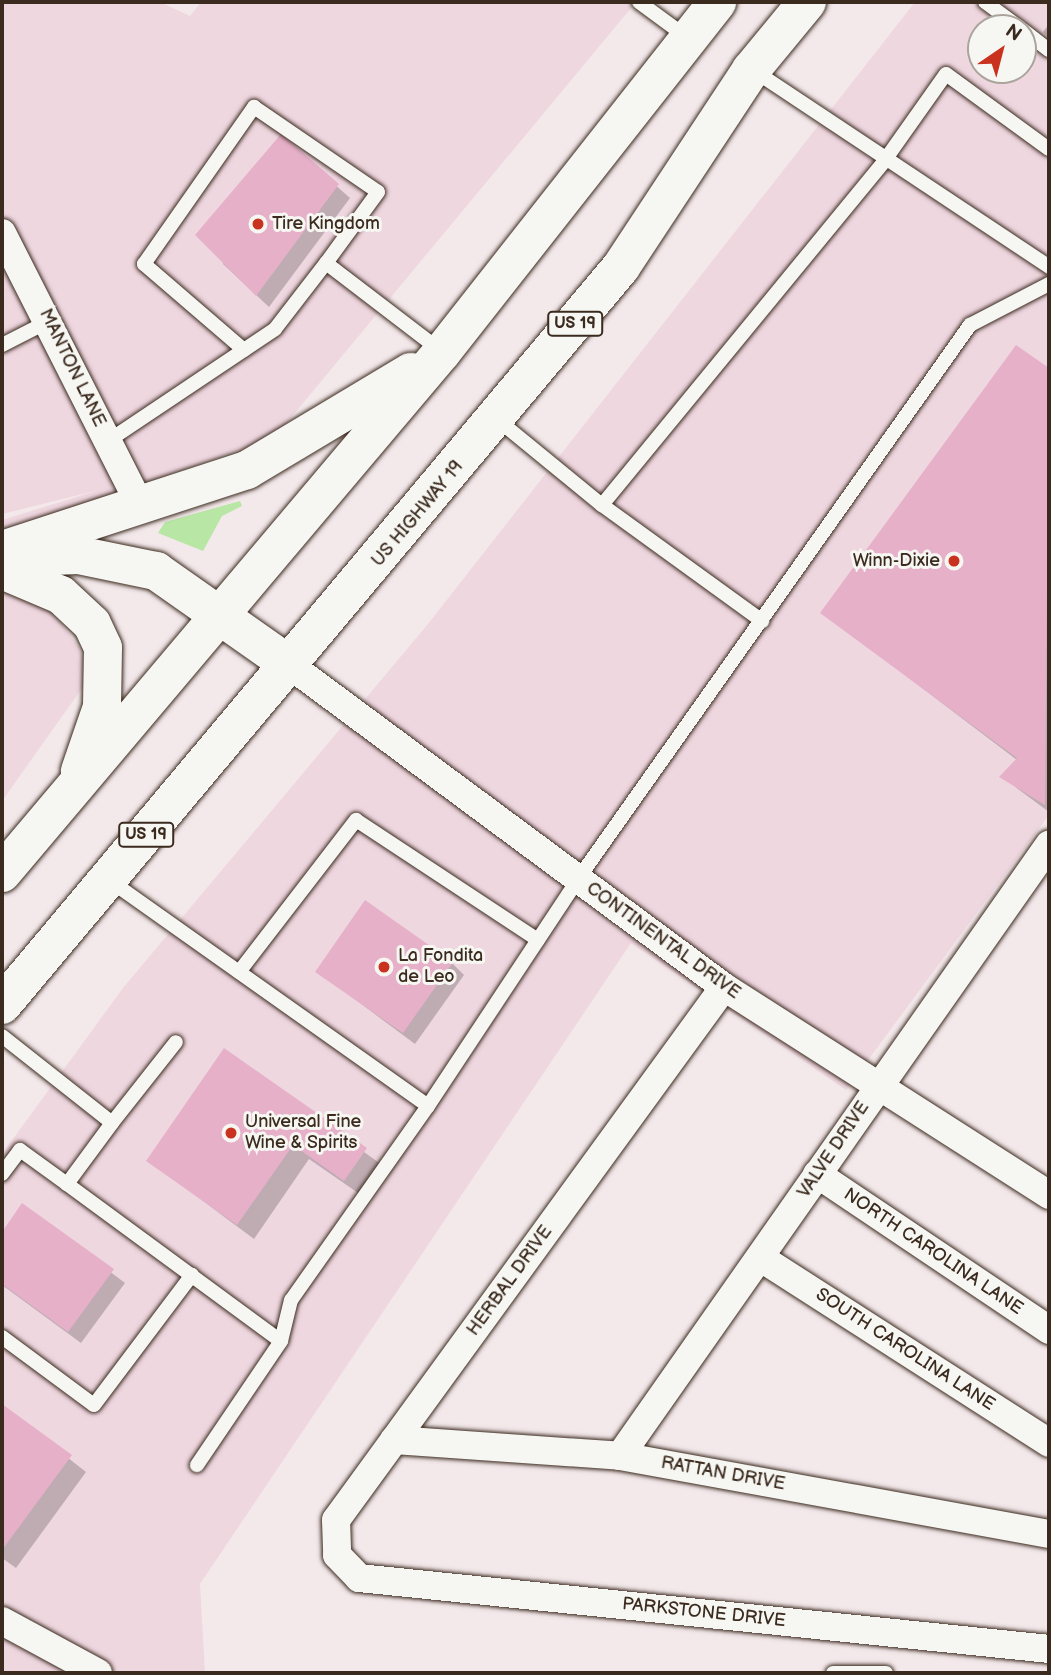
<!DOCTYPE html>
<html>
<head>
<meta charset="utf-8">
<style>
  body { margin:0 }
  #map { position:relative; width:1051px; height:1675px; overflow:hidden; background:#f3e8ea; font-family:"Balsamiq Sans",sans-serif }
  div>[style] { position:absolute }
  [style*='--x'] { left:calc(var(--x)*1px); top:calc(var(--y)*1px); width:calc(var(--w)*1px); rotate:calc(var(--a)*1deg) }
  .built>* { inset:0; background:#efd7e0 }
  .green>* { inset:0; background:#b7e6a5 }
  .shadow>* { inset:0; background:#0003 }
  .building>* { inset:0; background:#e6b0c9 }
  .roads { filter:drop-shadow(0 0 2px #3b2a1e) drop-shadow(0 0 2px #3b2a1e) }
  .service>* { height:14px; margin:-7px; padding:0 7px; transform-origin:7px; border-radius:7px; background:#f6f6f2 }
  .minor>* { height:28px; margin:-14px; padding:0 14px; transform-origin:14px; border-radius:14px; background:#f6f6f2 }
  .secondary>* { height:38px; margin:-19px; padding:0 19px; transform-origin:19px; border-radius:19px; background:#f6f6f2 }
  .trunk>* { height:38px; margin:-19px; padding:0 19px; transform-origin:19px; border-radius:19px; background:#f6f6f2 }
  .dots>* { width:19px; height:19px; translate:-50% -50%; box-sizing:border-box; border:4px solid #f6f6f2; border-radius:50% }
  span { translate:-50% -50%; white-space:nowrap; text-align:center; line-height:1.15; -webkit-text-stroke:6px #f6f6f2; paint-order:stroke }
  .shield-label span { padding:2px 5px; background:#f6f6f2; border:2px solid; border-radius:5px; -webkit-text-stroke-width:0 }
  .shield-label { font-size:16px; color:#3b2a1e; font-weight:700 }
  .poi-label { font-size:18px; color:#3b2a1e }
  .left { translate:0 -50%; text-align:left }
  .right { translate:-100% -50%; text-align:right }
  .street-label { font-size:18px; color:#3b2a1e }
  .frame { position:absolute; inset:0; border:4px solid #3b2a1e; pointer-events:none }
  .north { position:absolute; left:967px; top:14px; width:70px; height:70px; box-sizing:border-box; background:#f6f6f2; border:2px solid #aba49d; border-radius:50%; rotate:35deg; font-size:19px; font-weight:700; line-height:28px; text-align:center; color:#3b2a1e }
  .north::after { content:''; display:block; margin:auto; width:24px; height:32px; background:#c8321e; clip-path:polygon(50% 0,100% 100%,50% 72%,0 100%) }
</style>
</head>
<body>
<div id="map">
  <div class="built">
    <div style="clip-path:polygon(2px 2px,160px 2px,190px 16px,201px 2px,636px 2px,274px 438px,2px 533px,2px 520px,99px 490px,2px 514px)"></div>
    <div style="clip-path:polygon(evenodd,915px 2px,1049px 2px,1049px 815px,846px 1090px,631px 943px,200px 1584px,205px 1673px,2px 1673px,2px 1154px,123px 988px,428px 624px,915px 2px,981px 28px,1023px 28px,1023px 70px,981px 70px,981px 28px)"></div>
    <div style="clip-path:polygon(2px 589px,50px 609px,78px 646px,90px 677px,2px 801px)"></div>
  </div>
  <div class="green">
    <div style="clip-path:polygon(240px 501px,242px 506px,222px 516px,203px 551px,158px 533px,165px 522px)"></div>
  </div>
  <div class="shadow">
    <div style="clip-path:polygon(1049px 24px,1049px 38px,1043px 32px)"></div>
    <div style="clip-path:polygon(281px 137px,350px 198px,269px 307px,223px 264px)"></div>
    <div style="clip-path:polygon(1016px 347px,1049px 370px,1049px 812px,1002px 777px,1017px 760px,823px 613px)"></div>
    <div style="clip-path:polygon(452px 963px,464px 975px,415px 1044px,317px 971px)"></div>
    <div style="clip-path:polygon(225px 1051px,382px 1165px,361px 1195px,309px 1159px,254px 1239px,148px 1160px)"></div>
    <div style="clip-path:polygon(23px 1206px,125px 1283px,81px 1343px,2px 1285px,2px 1235px)"></div>
    <div style="clip-path:polygon(2px 1406px,86px 1472px,16px 1568px,2px 1558px)"></div>
  </div>
  <div class="building">
    <div style="clip-path:polygon(281px 134px,339px 184px,256px 296px,195px 235px)"></div>
    <div style="clip-path:polygon(1016px 345px,1049px 368px,1045px 805px,999px 777px,1017px 758px,820px 613px)"></div>
    <div style="clip-path:polygon(365px 900px,453px 962px,403px 1033px,315px 972px)"></div>
    <div style="clip-path:polygon(224px 1048px,367px 1148px,344px 1181px,293px 1145px,237px 1225px,146px 1161px)"></div>
    <div style="clip-path:polygon(22px 1203px,114px 1269px,68px 1332px,2px 1284px,2px 1232px)"></div>
    <div style="clip-path:polygon(2px 1404px,72px 1455px,2px 1550px)"></div>
  </div>
  <div class="roads">
    <div class="service">
      <div style="--x:639;--y:2;--w:61;--a:36.3"></div>
      <div style="--x:985;--y:2;--w:44;--a:36.6"></div>
      <div style="--x:1023;--y:30;--w:33;--a:38"></div>
      <div style="--x:753;--y:70;--w:356;--a:33.6"></div>
      <div style="--x:2;--y:345;--w:53;--a:-27.1"></div>
      <div style="--x:244;--y:350;--w:132;--a:-139.3"></div>
      <div style="--x:144;--y:264;--w:192;--a:-55"></div>
      <div style="--x:254;--y:107;--w:150;--a:34.4"></div>
      <div style="--x:378;--y:192;--w:88;--a:126.2"></div>
      <div style="--x:498;--y:420;--w:134;--a:39.3"></div>
      <div style="--x:602;--y:505;--w:198;--a:35.9"></div>
      <div style="--x:108;--y:441;--w:201;--a:-33.8"></div>
      <div style="--x:275;--y:329;--w:83;--a:-52.3"></div>
      <div style="--x:326;--y:263;--w:145;--a:37.4"></div>
      <div style="--x:602;--y:505;--w:446;--a:-50.6"></div>
      <div style="--x:885;--y:160;--w:105;--a:-54.7"></div>
      <div style="--x:946;--y:74;--w:127;--a:36.1"></div>
      <div style="--x:109;--y:880;--w:391;--a:35.3"></div>
      <div style="--x:428;--y:1106;--w:237;--a:125.2"></div>
      <div style="--x:291;--y:1300;--w:42;--a:103.7"></div>
      <div style="--x:239;--y:972;--w:192;--a:-52.4"></div>
      <div style="--x:356;--y:820;--w:218;--a:33.4"></div>
      <div style="--x:2;--y:1036;--w:140;--a:38.3"></div>
      <div style="--x:112;--y:1123;--w:76;--a:126.4"></div>
      <div style="--x:67;--y:1184;--w:265;--a:36.3"></div>
      <div style="--x:281;--y:1341;--w:150;--a:124.1"></div>
      <div style="--x:428;--y:1106;--w:272;--a:-56.5"></div>
      <div style="--x:578;--y:879;--w:679;--a:-54.72"></div>
      <div style="--x:970;--y:325;--w:89;--a:-27.4"></div>
      <div style="--x:112;--y:1123;--w:103;--a:-51.7"></div>
      <div style="--x:2;--y:1174;--w:30;--a:-53"></div>
      <div style="--x:20;--y:1150;--w:58;--a:35.9"></div>
      <div style="--x:2;--y:1337;--w:114;--a:36.5"></div>
      <div style="--x:94;--y:1405;--w:163;--a:-53"></div>
      <div style="--x:833;--y:1673;--w:53;--a:0"></div>
    </div>
    <div class="minor">
      <div style="--x:2;--y:233;--w:305;--a:63.1"></div>
      <div style="--x:291;--y:666;--w:539;--a:36.55"></div>
      <div style="--x:724;--y:987;--w:386;--a:32.6"></div>
      <div style="--x:724;--y:987;--w:659;--a:126.05"></div>
      <div style="--x:336;--y:1520;--w:35;--a:88"></div>
      <div style="--x:337;--y:1555;--w:32;--a:46"></div>
      <div style="--x:359;--y:1578;--w:694;--a:5.87"></div>
      <div style="--x:817;--y:1174;--w:280;--a:33.9"></div>
      <div style="--x:761;--y:1258;--w:342;--a:32.7"></div>
      <div style="--x:394;--y:1440;--w:227;--a:4"></div>
      <div style="--x:620;--y:1456;--w:436;--a:10.3"></div>
      <div style="--x:620;--y:1456;--w:747;--a:-54.93"></div>
      <div style="--x:2;--y:1621;--w:109;--a:28.4"></div>
    </div>
    <div class="secondary">
      <div style="--x:2;--y:558;--w:76;--a:-2.3"></div>
      <div style="--x:78;--y:555;--w:80;--a:11.6"></div>
      <div style="--x:156;--y:571;--w:165;--a:35.1"></div>
    </div>
    <div class="trunk">
      <div style="--x:2;--y:550;--w:258;--a:-18.1"></div>
      <div style="--x:247;--y:470;--w:191;--a:-30.9"></div>
      <div style="--x:2;--y:570;--w:64;--a:23"></div>
      <div style="--x:61;--y:595;--w:42;--a:43.1"></div>
      <div style="--x:92;--y:624;--w:26;--a:65"></div>
      <div style="--x:103;--y:648;--w:59;--a:91"></div>
      <div style="--x:102;--y:707;--w:68;--a:109"></div>
      <div style="--x:2;--y:873;--w:682;--a:-49.82"></div>
      <div style="--x:442;--y:352;--w:445;--a:-51.8"></div>
      <div style="--x:2;--y:1005;--w:963;--a:-50.01"></div>
      <div style="--x:621;--y:267;--w:236;--a:-56.6"></div>
      <div style="--x:751;--y:70;--w:88;--a:-50.5"></div>
    </div>
  </div>
  <div class="dots">
    <div style="left:258px;top:224px;background:#c8321e"></div>
    <div style="left:954px;top:561px;background:#c8321e"></div>
    <div style="left:384px;top:967px;background:#c8321e"></div>
    <div style="left:231px;top:1133px;background:#c8321e"></div>
  </div>
  <div class="shield-label">
    <span style="left:575px;top:324px">US 19</span>
    <span style="left:146px;top:835px">US 19</span>
  </div>
  <div class="poi-label">
    <span class="left" style="left:272px;top:224px">Tire Kingdom</span>
    <span class="right" style="left:940px;top:561px">Winn-Dixie</span>
    <span class="left" style="left:398px;top:967px">La Fondita<br>de Leo</span>
    <span class="left" style="left:245px;top:1133px">Universal Fine<br>Wine &amp; Spirits</span>
  </div>
  <div class="street-label">
    <span style="left:72px;top:368px;rotate:64deg">MANTON LANE</span>
    <span style="left:418px;top:514px;rotate:-50deg">US HIGHWAY 19</span>
    <span style="left:663px;top:941px;rotate:36deg">CONTINENTAL DRIVE</span>
    <span style="left:834px;top:1150px;rotate:-56deg">VALVE DRIVE</span>
    <span style="left:933px;top:1252px;rotate:34deg">NORTH CAROLINA LANE</span>
    <span style="left:510px;top:1281px;rotate:-54deg">HERBAL DRIVE</span>
    <span style="left:905px;top:1350px;rotate:33deg">SOUTH CAROLINA LANE</span>
    <span style="left:723px;top:1474px;rotate:10deg">RATTAN DRIVE</span>
    <span style="left:704px;top:1613px;rotate:6deg">PARKSTONE DRIVE</span>
  </div>
  <div class="frame"></div>
  <div class="north">N</div>
</div>
</body>
</html>
